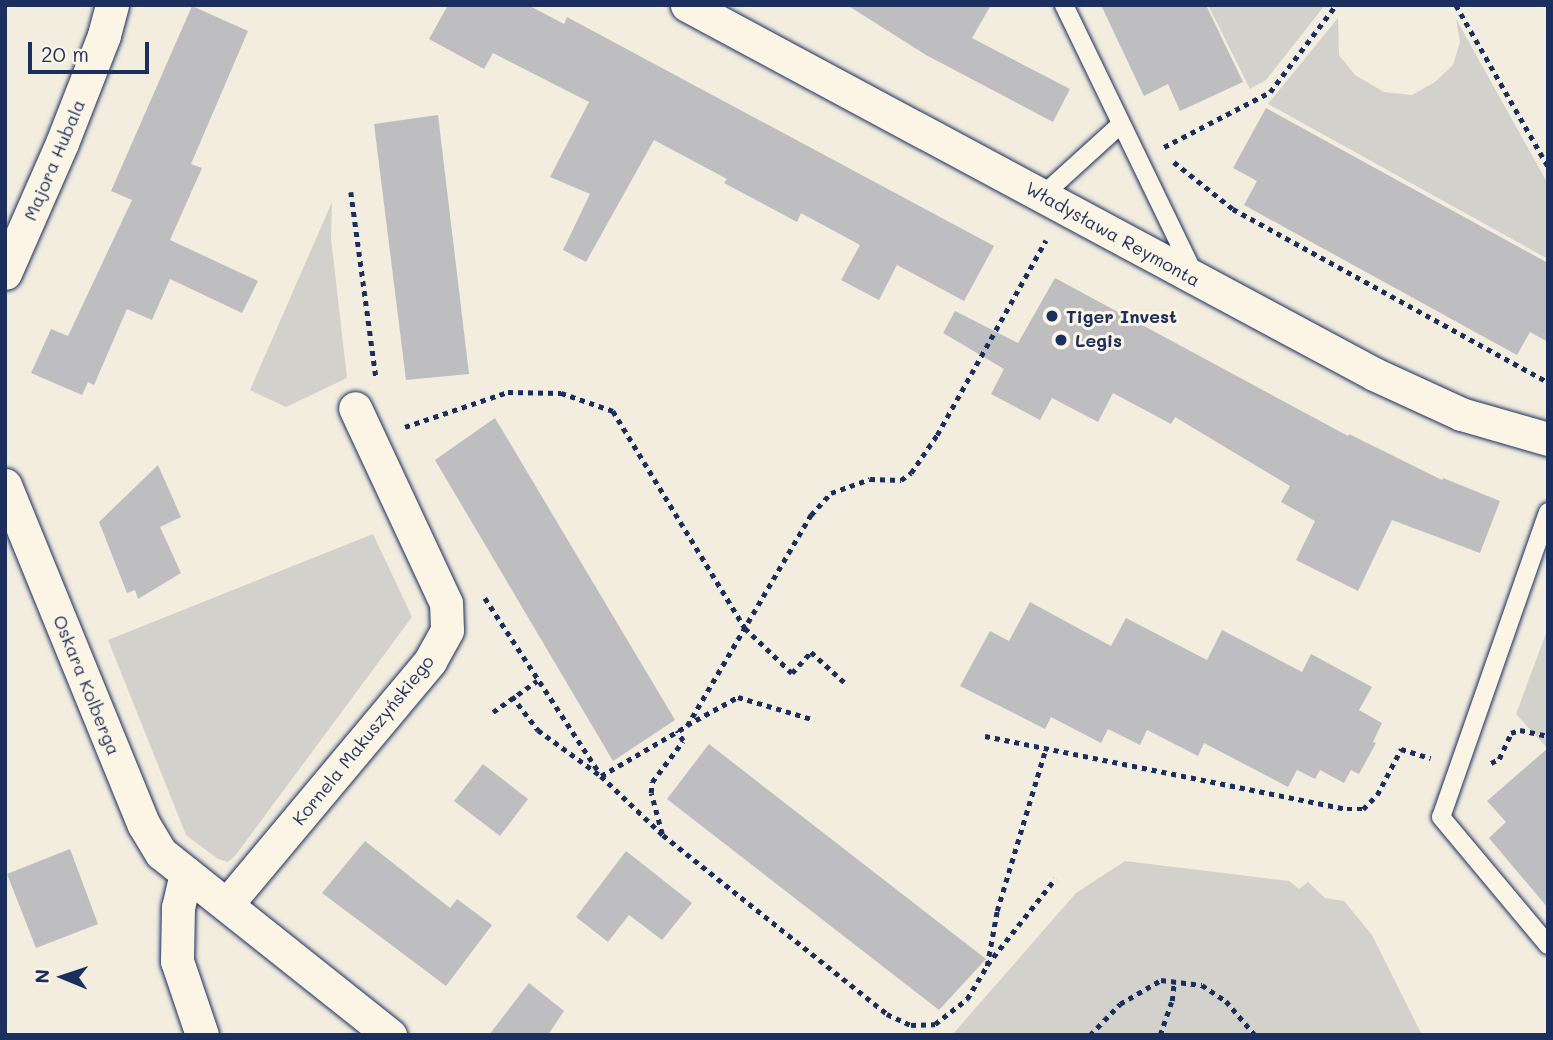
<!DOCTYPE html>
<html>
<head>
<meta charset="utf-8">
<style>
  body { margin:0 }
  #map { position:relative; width:1553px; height:1040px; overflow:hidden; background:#f3ede0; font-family:Mali,sans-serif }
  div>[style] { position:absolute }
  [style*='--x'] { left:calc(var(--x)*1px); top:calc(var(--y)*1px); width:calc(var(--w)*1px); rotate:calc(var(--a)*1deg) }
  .green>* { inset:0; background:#d3d1cc }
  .building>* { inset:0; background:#bebec0 }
  .path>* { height:4.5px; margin-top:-2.25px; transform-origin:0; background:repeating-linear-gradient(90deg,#1b2f5e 0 5px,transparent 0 10px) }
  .roads { filter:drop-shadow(0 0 2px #1b2f5e) drop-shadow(0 0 2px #1b2f5e) }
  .lane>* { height:18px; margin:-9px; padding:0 9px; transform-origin:9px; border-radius:9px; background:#fcf5e5 }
  .street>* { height:33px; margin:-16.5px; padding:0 16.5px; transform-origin:16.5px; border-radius:16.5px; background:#fcf5e5 }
  .dots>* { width:19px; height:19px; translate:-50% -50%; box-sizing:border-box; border:4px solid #fcf5e5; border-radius:50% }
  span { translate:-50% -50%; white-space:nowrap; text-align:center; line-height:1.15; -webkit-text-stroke:6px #fcf5e5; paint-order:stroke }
  .street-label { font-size:18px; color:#1b2f5e }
  .poi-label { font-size:18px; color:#1b2f5e; font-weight:700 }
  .left { translate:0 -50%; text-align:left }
  .frame { position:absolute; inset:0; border:7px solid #1b2f5e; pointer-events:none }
  .north { position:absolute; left:28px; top:942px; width:70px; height:70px; -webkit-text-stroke:5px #fcf5e5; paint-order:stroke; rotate:272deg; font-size:19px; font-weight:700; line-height:28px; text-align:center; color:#1b2f5e }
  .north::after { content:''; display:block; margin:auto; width:24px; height:32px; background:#1b2f5e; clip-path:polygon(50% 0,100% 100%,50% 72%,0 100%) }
  .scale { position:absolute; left:28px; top:42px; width:121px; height:32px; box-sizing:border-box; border:4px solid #1b2f5e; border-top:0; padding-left:9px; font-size:21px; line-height:24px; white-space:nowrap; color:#1b2f5e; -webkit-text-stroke:5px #fcf5e5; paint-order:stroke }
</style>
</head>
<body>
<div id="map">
  <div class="green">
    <div style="clip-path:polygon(1208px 5px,1325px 5px,1266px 80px,1250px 89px)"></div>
    <div style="clip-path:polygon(1338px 18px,1339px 55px,1355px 75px,1384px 92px,1412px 95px,1435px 82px,1453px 65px,1460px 42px,1456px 19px,1548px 184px,1548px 259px,1268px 104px)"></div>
    <div style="clip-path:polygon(332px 202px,331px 238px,347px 378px,286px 407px,250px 390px)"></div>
    <div style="clip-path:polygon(373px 534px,412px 617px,235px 856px,228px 862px,218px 859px,186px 835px,108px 640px)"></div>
    <div style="clip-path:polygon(1548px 628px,1548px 749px,1516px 714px)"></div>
    <div style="clip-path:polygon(1125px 861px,1289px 881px,1299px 889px,1308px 882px,1325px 898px,1344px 901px,1372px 935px,1422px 1035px,952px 1035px,1076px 893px)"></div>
  </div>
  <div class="building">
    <div style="clip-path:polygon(448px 5px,528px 5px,564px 24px,567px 17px,994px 246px,964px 301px,897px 265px,879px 300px,841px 280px,860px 245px,801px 213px,797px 222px,724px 183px,727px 179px,654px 140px,586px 262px,563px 250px,590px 194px,550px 177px,589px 102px,493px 53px,484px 69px,429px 39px)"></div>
    <div style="clip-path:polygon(847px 5px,991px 5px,972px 38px,1070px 89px,1053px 122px,926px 55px)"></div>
    <div style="clip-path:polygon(1101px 5px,1206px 5px,1243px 82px,1180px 111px,1168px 84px,1144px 96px)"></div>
    <div style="clip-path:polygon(192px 6px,248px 31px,191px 164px,202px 168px,170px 240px,258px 281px,242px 313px,170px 279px,152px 320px,127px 309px,94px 385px,88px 382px,82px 395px,31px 373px,51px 329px,68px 336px,132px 200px,111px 191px)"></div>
    <div style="clip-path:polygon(1266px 108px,1548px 263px,1548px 342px,1530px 332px,1517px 355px,1244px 205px,1257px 181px,1233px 168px)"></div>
    <div style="clip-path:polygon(438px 115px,469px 374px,406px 380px,374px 124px)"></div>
    <div style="clip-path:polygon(1055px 278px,1348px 436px,1349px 434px,1442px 480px,1443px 478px,1500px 501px,1480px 553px,1392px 520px,1358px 591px,1296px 560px,1315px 521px,1281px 502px,1290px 486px,1175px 417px,1171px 424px,1113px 393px,1098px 422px,1052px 398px,1040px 420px,991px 394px,1004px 369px,943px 333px,955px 311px,1018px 343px)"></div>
    <div style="clip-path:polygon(495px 418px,675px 720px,613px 761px,435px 460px)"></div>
    <div style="clip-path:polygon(158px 465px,181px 517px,160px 527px,181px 573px,138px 599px,135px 590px,127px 593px,99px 522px)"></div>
    <div style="clip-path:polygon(1030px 602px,1111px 646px,1126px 618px,1207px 660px,1222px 630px,1302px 672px,1311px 654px,1372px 687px,1359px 710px,1382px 723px,1373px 742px,1376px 743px,1359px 774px,1351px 770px,1344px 783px,1320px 770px,1315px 779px,1297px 770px,1288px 787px,1204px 743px,1198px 756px,1147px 730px,1140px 745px,1108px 729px,1101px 743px,1051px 717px,1045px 729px,960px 686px,990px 631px,1009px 641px)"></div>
    <div style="clip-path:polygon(709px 744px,986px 959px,939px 1010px,667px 799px)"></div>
    <div style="clip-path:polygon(1548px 748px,1548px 908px,1489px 838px,1506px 822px,1487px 801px)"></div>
    <div style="clip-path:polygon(483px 764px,528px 799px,500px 836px,454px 801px)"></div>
    <div style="clip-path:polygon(365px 841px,450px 908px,457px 899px,492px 925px,446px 986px,322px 893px)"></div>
    <div style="clip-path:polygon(70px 849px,98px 924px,36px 948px,7px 874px)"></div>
    <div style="clip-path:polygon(626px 851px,692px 903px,662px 940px,629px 915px,608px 942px,576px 917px)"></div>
    <div style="clip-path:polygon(529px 983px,564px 1011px,548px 1035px,489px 1035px)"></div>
  </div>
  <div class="path">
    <div style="--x:1456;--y:5;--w:185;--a:60.3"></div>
    <div style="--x:1164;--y:147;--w:119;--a:-27.4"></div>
    <div style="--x:1270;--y:92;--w:109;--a:-52.8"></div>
    <div style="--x:1174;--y:162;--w:75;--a:38.5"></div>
    <div style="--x:1233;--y:209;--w:359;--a:28.8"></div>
    <div style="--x:351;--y:192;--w:187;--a:82.3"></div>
    <div style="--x:405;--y:427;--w:109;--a:-18.8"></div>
    <div style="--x:508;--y:392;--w:53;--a:1.1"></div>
    <div style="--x:561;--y:393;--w:55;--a:19.1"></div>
    <div style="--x:613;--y:411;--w:254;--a:58.7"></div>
    <div style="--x:745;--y:628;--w:65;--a:43.8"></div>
    <div style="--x:792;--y:673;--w:28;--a:-48"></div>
    <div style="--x:811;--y:652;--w:45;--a:42.3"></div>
    <div style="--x:485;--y:598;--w:208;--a:56.8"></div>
    <div style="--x:512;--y:696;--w:43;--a:52.6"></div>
    <div style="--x:538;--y:730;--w:78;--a:36.1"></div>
    <div style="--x:601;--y:776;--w:86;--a:43.6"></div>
    <div style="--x:663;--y:835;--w:287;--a:38.6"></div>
    <div style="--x:887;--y:1014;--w:26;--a:25"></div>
    <div style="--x:911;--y:1025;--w:24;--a:-2"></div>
    <div style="--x:935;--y:1024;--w:41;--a:-38"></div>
    <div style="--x:967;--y:999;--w:39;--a:-59"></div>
    <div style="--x:987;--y:966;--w:56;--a:-79.7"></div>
    <div style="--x:997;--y:911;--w:170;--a:-73.3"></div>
    <div style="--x:493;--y:712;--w:54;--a:-35.2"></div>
    <div style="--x:687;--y:725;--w:58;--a:-28.8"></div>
    <div style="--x:738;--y:697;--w:80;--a:16.6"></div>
    <div style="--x:985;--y:736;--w:369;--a:11.4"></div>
    <div style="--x:1347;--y:809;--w:16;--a:0"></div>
    <div style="--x:1363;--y:809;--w:20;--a:-45"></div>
    <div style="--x:1377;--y:795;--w:52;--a:-62.4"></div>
    <div style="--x:1401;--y:749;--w:31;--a:17"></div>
    <div style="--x:1491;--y:763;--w:9;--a:-27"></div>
    <div style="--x:1499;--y:759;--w:29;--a:-65"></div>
    <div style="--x:1511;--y:733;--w:9;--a:-18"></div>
    <div style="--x:1520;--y:730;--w:29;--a:12"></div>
    <div style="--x:601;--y:776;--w:99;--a:-30.2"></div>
    <div style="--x:687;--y:726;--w:245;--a:-59.6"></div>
    <div style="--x:811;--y:515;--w:30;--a:-48"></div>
    <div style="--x:831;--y:493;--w:41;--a:-19.7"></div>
    <div style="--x:870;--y:479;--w:31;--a:2"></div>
    <div style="--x:901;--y:480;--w:12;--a:-35"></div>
    <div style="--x:911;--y:473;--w:46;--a:-55.6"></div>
    <div style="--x:937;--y:435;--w:223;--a:-60.8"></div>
    <div style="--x:662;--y:834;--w:42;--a:-105"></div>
    <div style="--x:651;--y:793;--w:11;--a:-85"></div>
    <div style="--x:652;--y:782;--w:51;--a:-52.9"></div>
    <div style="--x:683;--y:741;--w:12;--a:-121"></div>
    <div style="--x:987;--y:965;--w:110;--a:-51.7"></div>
    <div style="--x:1090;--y:1035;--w:43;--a:-45.9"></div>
    <div style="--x:1120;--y:1004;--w:48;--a:-30.3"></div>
    <div style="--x:1161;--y:980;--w:41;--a:7"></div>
    <div style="--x:1202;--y:985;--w:29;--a:34"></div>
    <div style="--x:1226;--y:1001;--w:45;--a:49.5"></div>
    <div style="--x:1160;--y:1035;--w:36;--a:-71"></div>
    <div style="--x:1172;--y:1001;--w:20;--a:-84"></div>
  </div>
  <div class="roads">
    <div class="lane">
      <div style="--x:1064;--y:5;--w:299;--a:64.2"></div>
      <div style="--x:1043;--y:195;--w:105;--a:-42.3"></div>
      <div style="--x:1548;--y:512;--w:323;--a:109.3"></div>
      <div style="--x:1441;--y:817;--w:167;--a:50.1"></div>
    </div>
    <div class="street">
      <div style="--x:687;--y:5;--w:780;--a:28.24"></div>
      <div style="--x:1374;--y:374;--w:96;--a:24.7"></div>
      <div style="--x:1461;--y:414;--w:91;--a:16"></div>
      <div style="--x:5;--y:273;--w:142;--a:-66.3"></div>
      <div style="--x:62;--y:143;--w:116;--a:-68.7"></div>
      <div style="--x:104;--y:35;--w:31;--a:-75"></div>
      <div style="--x:5;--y:485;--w:367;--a:67.8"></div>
      <div style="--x:144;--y:825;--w:33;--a:59"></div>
      <div style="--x:161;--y:853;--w:293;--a:38.5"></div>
      <div style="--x:186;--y:873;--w:35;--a:103"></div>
      <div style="--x:178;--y:907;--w:54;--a:91.1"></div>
      <div style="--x:177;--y:961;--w:78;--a:71.3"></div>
      <div style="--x:227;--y:904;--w:317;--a:-50.1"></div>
      <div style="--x:430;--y:661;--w:35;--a:-61"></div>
      <div style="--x:447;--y:630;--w:27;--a:-92"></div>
      <div style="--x:446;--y:603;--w:215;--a:-115"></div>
    </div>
  </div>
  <div class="dots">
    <div style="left:1052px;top:316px;background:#1b2f5e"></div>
    <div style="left:1061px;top:340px;background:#1b2f5e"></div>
  </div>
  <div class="street-label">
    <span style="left:54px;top:160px;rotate:-67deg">Majora Hubala</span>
    <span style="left:1113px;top:234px;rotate:29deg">Władysława Reymonta</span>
    <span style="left:87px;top:685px;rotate:68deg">Oskara Kolberga</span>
    <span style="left:363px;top:740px;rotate:-51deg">Kornela Makuszyńskiego</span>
  </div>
  <div class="poi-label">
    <span class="left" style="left:1066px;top:316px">Tiger Invest</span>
    <span class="left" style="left:1075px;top:340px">Legis</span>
  </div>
  <div class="frame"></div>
  <div class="north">N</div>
  <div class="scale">20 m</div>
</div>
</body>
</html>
